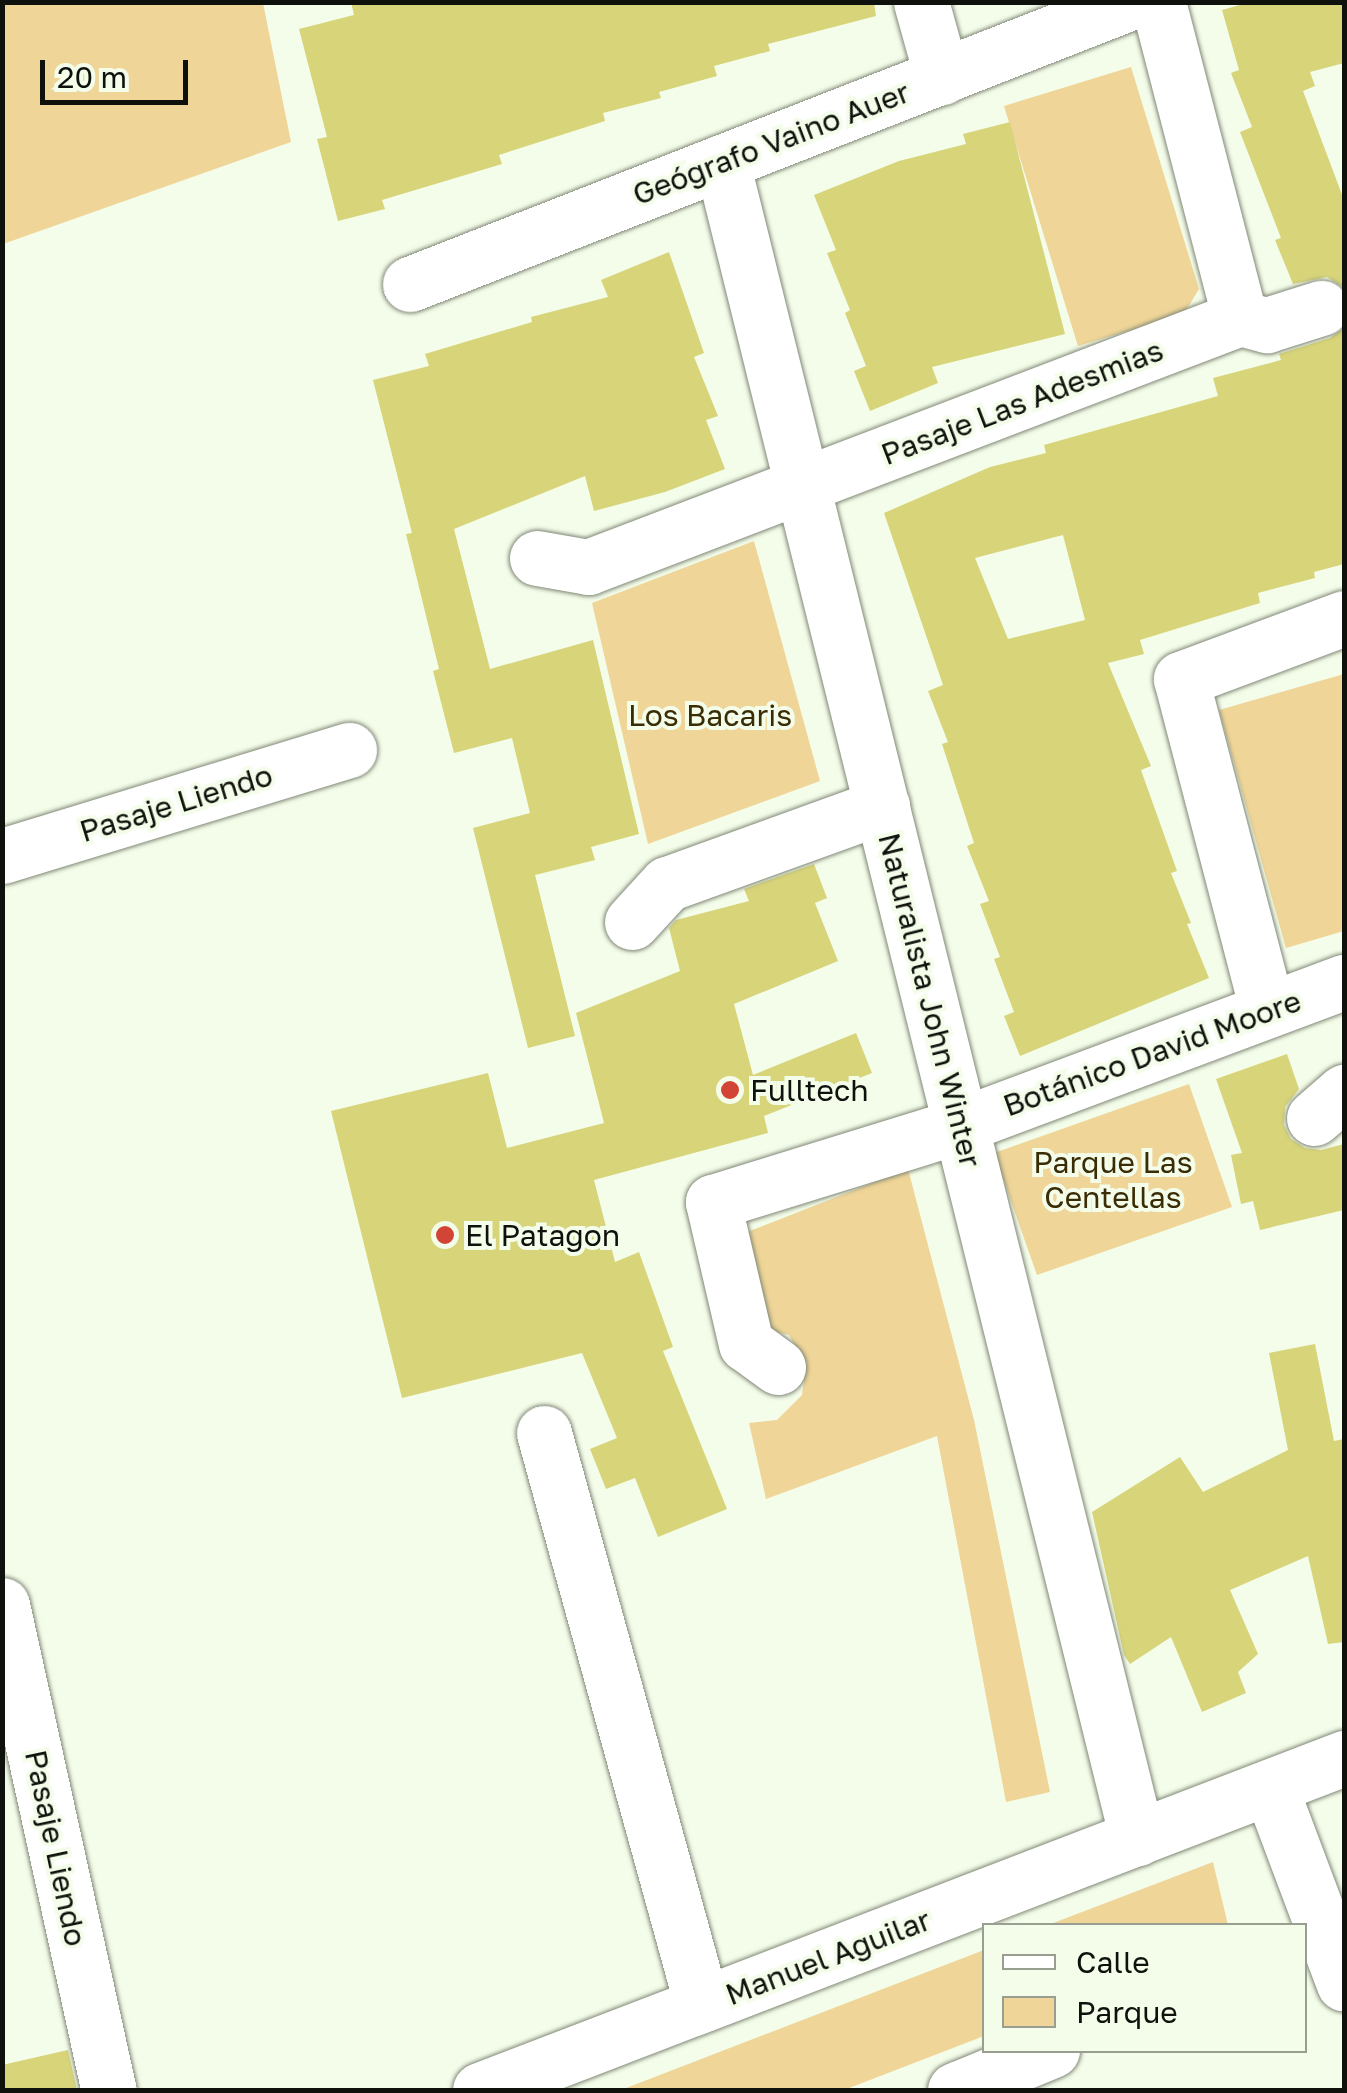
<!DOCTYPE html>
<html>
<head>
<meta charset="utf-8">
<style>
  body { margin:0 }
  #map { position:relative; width:1347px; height:2093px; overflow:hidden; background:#f4fdea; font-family:"Golos Text",sans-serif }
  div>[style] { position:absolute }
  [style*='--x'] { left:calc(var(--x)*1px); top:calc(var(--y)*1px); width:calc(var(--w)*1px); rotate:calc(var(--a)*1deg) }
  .green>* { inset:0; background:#efd598 }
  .building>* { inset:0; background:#d7d47a }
  .roads { filter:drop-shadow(0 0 2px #818877) drop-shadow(0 0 2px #818877) }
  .minor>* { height:55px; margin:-27.5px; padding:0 27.5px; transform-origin:27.5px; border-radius:27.5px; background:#fff }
  .dots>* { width:28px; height:28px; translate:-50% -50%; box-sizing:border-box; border:5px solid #f4fdea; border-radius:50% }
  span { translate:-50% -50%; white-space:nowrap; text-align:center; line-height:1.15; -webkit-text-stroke:8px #f4fdea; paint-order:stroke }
  .street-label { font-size:30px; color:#0f120c }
  .park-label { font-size:30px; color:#3a2c05 }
  .poi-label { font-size:30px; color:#0f120c }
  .left { translate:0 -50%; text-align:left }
  .frame { position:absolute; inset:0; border:5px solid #0f120c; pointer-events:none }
  .legend { position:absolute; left:982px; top:1923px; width:325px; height:130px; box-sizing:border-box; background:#f4fdea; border:2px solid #989f91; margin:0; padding:12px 18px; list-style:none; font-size:30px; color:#0f120c }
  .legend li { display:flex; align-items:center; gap:20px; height:50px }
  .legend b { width:50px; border:2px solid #989f91 }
  .scale { position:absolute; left:40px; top:60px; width:148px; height:45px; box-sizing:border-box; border:5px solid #0f120c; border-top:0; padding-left:12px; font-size:30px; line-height:35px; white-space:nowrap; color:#0f120c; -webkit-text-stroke:8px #f4fdea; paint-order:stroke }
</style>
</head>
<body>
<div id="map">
  <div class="green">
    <div style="clip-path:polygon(2px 3px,263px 3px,291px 142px,3px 244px)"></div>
    <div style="clip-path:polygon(1131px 67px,1199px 289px,1184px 314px,1078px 346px,1004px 106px)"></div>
    <div style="clip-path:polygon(754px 541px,820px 781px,648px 844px,592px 603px)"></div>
    <div style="clip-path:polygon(1344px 674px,1344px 931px,1286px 948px,1219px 710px)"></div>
    <div style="clip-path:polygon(1189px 1084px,1232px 1207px,1037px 1275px,994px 1153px)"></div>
    <div style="clip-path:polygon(908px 1169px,974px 1420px,1050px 1792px,1006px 1802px,937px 1436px,766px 1499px,749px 1423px,777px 1420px,802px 1395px,806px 1365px,789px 1335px,752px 1326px,732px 1238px)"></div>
    <div style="clip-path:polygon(1213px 1862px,1228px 1925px,1048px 1925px)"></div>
    <div style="clip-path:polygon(984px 1950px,984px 2036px,844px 2090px,621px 2090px)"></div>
  </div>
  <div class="building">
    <div style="clip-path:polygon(351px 2px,874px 2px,876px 16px,768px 44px,770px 51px,714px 66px,717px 76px,659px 92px,661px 98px,603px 113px,605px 121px,499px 155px,502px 164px,382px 200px,385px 209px,338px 221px,317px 139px,327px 137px,299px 29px,354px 15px)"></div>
    <div style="clip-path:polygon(1250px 2px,1344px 2px,1344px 63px,1310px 72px,1315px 86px,1303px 91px,1344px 200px,1344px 288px,1327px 277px,1293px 284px,1275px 240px,1281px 238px,1240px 132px,1252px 127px,1231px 73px,1239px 70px,1222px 10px)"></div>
    <div style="clip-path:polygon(1010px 122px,1065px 334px,932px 367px,938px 383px,870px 411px,854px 371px,866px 366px,845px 313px,850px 310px,827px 253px,836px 250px,814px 195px,899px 161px,966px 144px,963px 134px)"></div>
    <div style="clip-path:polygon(669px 252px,704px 353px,694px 357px,718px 416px,706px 420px,725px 469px,665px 492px,594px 511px,585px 476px,454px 529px,490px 669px,593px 640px,639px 834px,591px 847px,595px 860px,535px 875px,575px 1036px,528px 1048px,473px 828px,530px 813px,512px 738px,454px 753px,433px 671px,439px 669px,406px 534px,412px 533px,373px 380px,429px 366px,425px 354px,532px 322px,531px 317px,608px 297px,601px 280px)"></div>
    <div style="clip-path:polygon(evenodd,1344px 328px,1344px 564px,1314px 572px,1315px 578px,1258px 593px,1260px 603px,1140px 640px,1144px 654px,1108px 663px,1151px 766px,1141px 770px,1177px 871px,1171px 873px,1191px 923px,1187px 924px,1209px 978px,1020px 1056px,1004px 1016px,1014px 1012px,994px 959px,1000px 957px,980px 904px,989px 901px,967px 846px,974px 843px,942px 744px,948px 742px,928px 691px,943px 685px,884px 513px,990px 467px,1046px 453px,1044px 445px,1218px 396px,1213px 378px,1281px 360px,1279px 354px,1330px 338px,1344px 328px,1063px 535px,1085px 620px,1008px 639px,975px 558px,1063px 535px)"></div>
    <div style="clip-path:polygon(814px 864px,827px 898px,815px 903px,838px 961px,734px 1004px,753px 1075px,856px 1033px,872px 1073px,764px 1116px,768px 1133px,594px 1180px,615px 1262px,639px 1252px,673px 1347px,663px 1351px,727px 1509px,658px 1537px,635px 1478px,606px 1489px,590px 1449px,617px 1438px,582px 1353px,402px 1398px,331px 1111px,488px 1073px,507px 1148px,604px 1123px,576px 1013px,680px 971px,669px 928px,676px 920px,749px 901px,744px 889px)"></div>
    <div style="clip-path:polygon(1287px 1054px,1299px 1089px,1285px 1107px,1284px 1125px,1291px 1139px,1305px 1148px,1321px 1150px,1344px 1144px,1344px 1210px,1260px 1230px,1253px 1201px,1241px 1204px,1231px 1155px,1242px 1153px,1216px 1079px)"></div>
    <div style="clip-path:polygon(1315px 1344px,1334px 1441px,1344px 1439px,1344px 1642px,1328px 1644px,1308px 1556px,1230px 1590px,1258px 1654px,1238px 1672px,1246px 1693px,1202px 1712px,1171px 1637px,1130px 1664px,1124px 1655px,1092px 1512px,1180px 1457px,1203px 1492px,1288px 1450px,1269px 1353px)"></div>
    <div style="clip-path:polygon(68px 2050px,77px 2090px,2px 2090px,2px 2065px)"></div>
  </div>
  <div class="roads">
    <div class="minor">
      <div style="--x:921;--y:2;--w:78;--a:74.4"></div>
      <div style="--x:1158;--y:2;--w:326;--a:75.5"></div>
      <div style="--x:722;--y:162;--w:1727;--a:76.09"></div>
      <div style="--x:410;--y:284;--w:774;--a:-21.36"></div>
      <div style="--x:537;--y:558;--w:52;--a:10"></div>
      <div style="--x:588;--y:567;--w:698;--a:-20.9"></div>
      <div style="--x:1240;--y:318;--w:28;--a:15"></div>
      <div style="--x:1267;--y:325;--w:57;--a:-17.5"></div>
      <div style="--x:2;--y:856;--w:363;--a:-17"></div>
      <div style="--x:632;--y:922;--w:52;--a:-47.4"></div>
      <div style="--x:667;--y:884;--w:229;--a:-19.9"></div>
      <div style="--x:1267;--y:1009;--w:341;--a:-104.6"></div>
      <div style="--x:1181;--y:679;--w:174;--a:-20.5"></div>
      <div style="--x:1314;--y:1118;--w:40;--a:-41"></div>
      <div style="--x:778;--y:1367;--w:39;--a:-144"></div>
      <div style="--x:746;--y:1344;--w:146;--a:-103.1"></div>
      <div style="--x:713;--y:1202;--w:260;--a:-17.2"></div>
      <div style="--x:961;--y:1125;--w:409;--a:-20.5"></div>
      <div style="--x:544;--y:1433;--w:593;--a:74.56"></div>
      <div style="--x:2;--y:1605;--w:497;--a:77.6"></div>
      <div style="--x:1270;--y:1787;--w:210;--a:69.4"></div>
      <div style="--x:480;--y:2090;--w:926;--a:-21.02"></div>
      <div style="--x:955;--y:2090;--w:105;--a:-22.4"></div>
    </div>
  </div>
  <div class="dots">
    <div style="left:730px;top:1090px;background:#d24536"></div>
    <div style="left:445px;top:1235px;background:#d24536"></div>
  </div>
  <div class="street-label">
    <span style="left:771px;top:143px;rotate:-21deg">Geógrafo Vaino Auer</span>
    <span style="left:1022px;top:402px;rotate:-21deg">Pasaje Las Adesmias</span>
    <span style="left:176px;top:803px;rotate:-17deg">Pasaje Liendo</span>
    <span style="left:930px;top:1000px;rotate:76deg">Naturalista John Winter</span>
    <span style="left:1152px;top:1053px;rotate:-20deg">Botánico David Moore</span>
    <span style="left:56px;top:1848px;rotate:78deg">Pasaje Liendo</span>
    <span style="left:828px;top:1957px;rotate:-21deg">Manuel Aguilar</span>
  </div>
  <div class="park-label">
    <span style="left:710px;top:715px">Los Bacaris</span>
    <span style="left:1113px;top:1179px">Parque Las<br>Centellas</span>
  </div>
  <div class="poi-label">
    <span class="left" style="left:750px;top:1090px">Fulltech</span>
    <span class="left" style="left:465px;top:1235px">El Patagon</span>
  </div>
  <div class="frame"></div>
  <ul class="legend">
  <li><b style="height:12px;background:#fff"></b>Calle</li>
  <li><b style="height:28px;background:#efd598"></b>Parque</li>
  </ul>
  <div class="scale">20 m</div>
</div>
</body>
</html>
